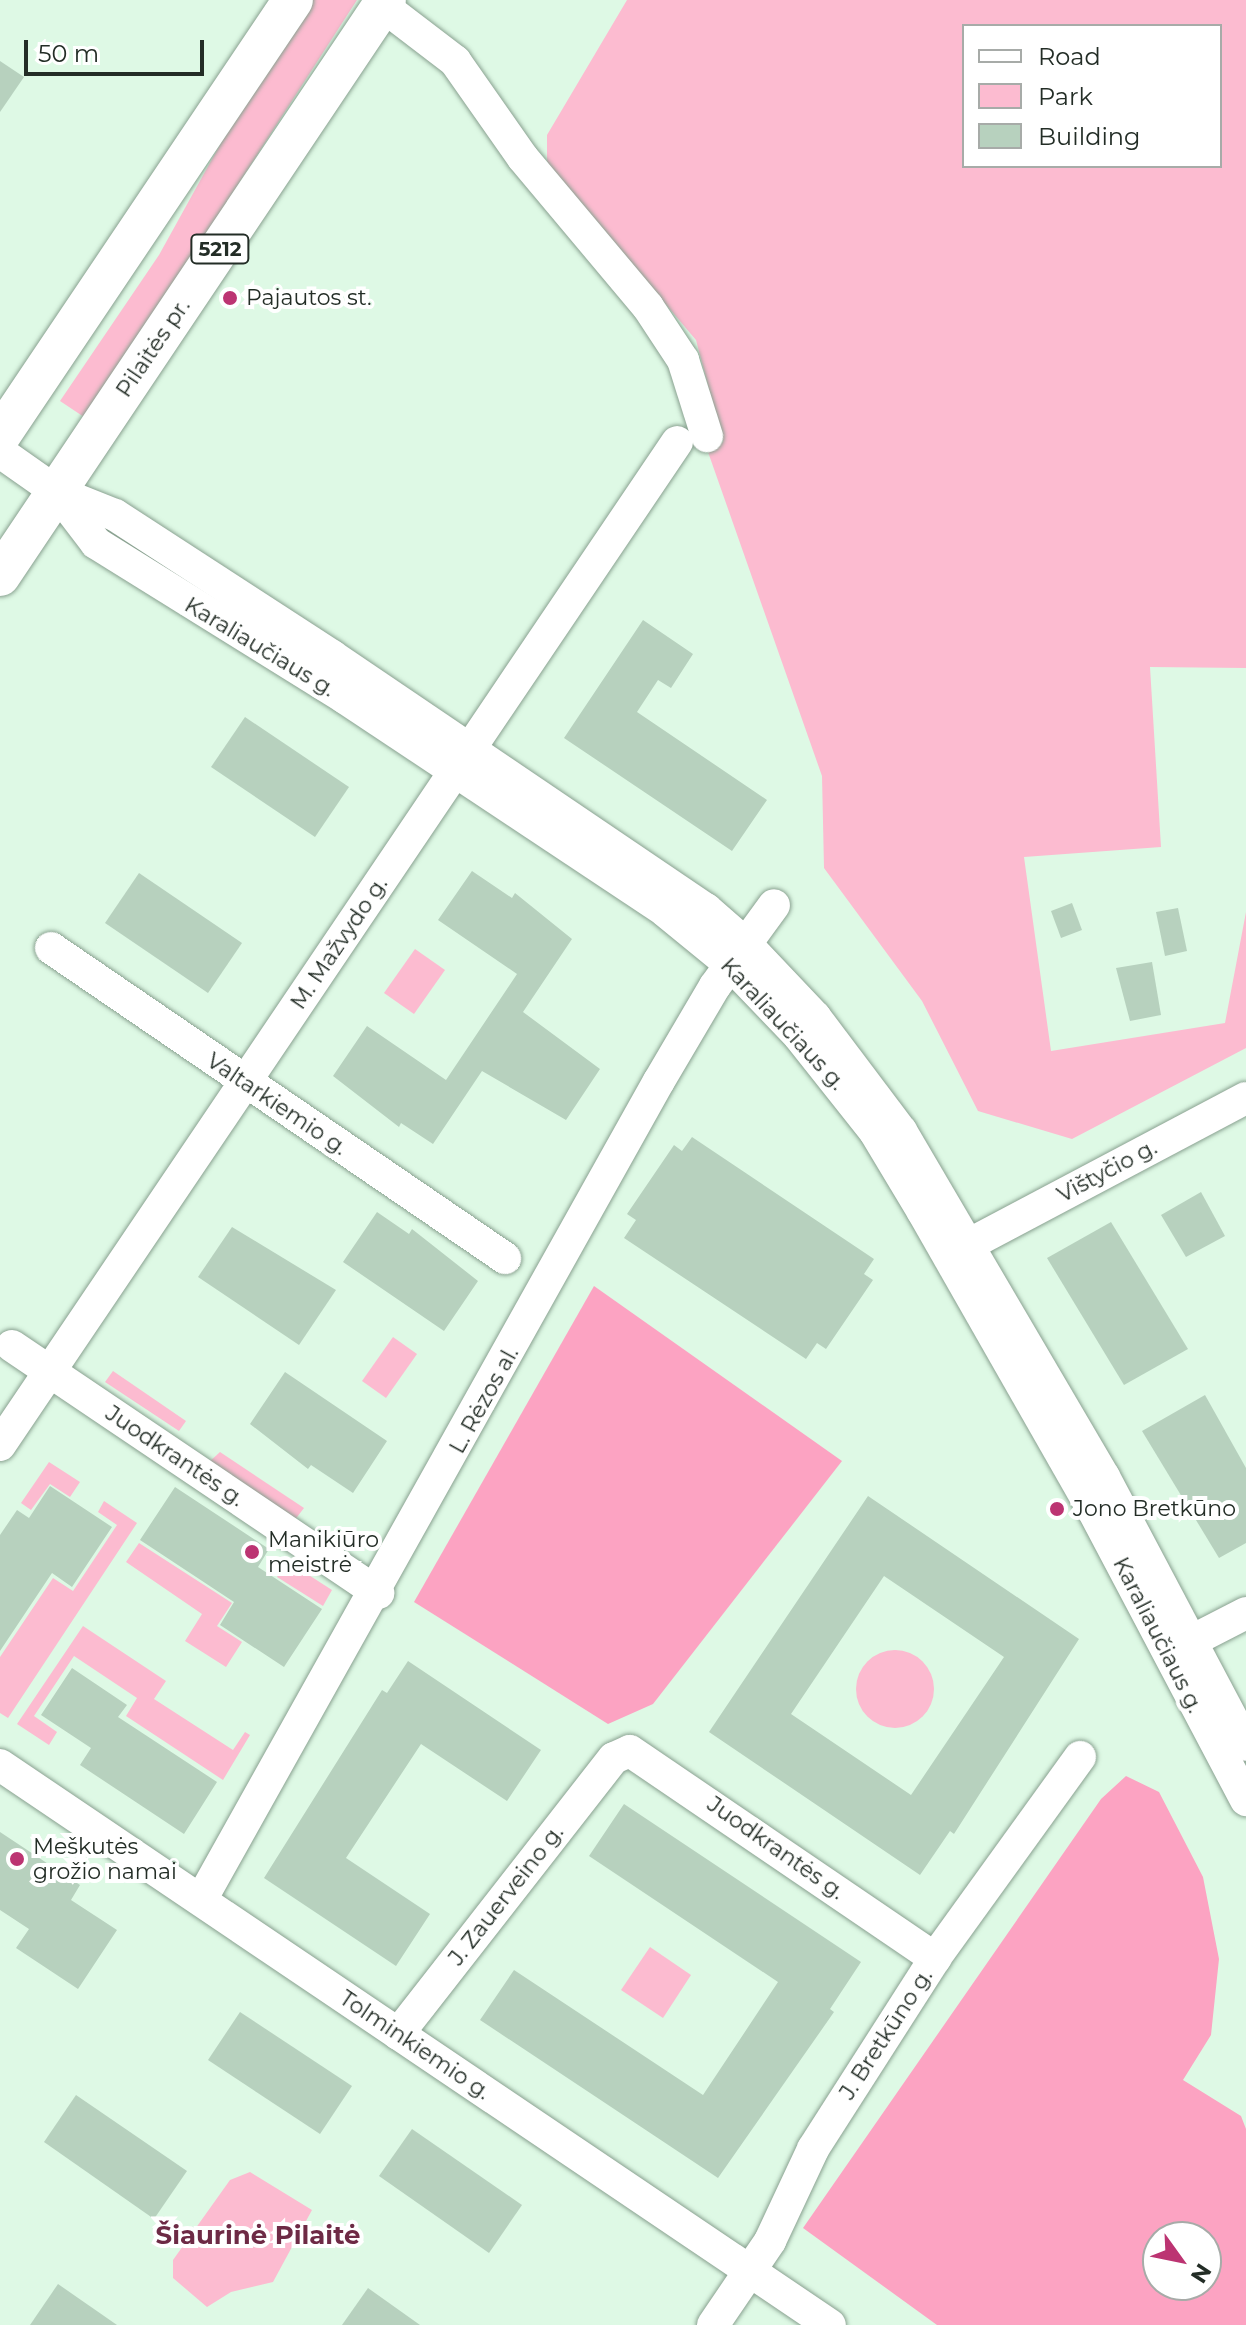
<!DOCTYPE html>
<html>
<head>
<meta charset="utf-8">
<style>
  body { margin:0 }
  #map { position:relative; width:1246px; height:2325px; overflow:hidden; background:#def9e5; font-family:Montserrat,sans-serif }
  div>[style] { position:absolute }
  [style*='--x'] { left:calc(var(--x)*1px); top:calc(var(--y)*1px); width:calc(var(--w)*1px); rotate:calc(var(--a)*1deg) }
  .green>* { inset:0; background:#fcbbd0 }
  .round { border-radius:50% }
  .forest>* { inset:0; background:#fca3c2 }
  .building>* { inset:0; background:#b7d1be }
  .roads { filter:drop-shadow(0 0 2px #89a190) drop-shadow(0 0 2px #89a190) }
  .minor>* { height:32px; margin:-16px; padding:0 16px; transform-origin:16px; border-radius:16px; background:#fff }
  .major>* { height:40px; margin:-20px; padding:0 20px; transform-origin:20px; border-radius:20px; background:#fff }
  .dots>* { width:22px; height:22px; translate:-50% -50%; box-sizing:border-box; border:4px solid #fff; border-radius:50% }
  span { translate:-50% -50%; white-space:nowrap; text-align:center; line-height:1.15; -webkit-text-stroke:8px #fff; paint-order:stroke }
  .shield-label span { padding:2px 6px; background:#fff; border:2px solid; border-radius:6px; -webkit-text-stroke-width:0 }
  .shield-label { font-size:20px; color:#232d26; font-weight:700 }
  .poi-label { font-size:22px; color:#232d26 }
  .left { translate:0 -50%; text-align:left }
  .street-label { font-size:22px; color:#232d26 }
  .quarter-label { font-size:26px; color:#6d2a45; font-weight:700 }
  .legend { position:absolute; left:962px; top:24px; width:260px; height:144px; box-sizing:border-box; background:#fff; border:2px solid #a7aba8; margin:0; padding:10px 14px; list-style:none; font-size:24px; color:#232d26 }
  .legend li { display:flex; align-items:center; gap:16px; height:40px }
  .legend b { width:40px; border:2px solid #a7aba8 }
  .north { position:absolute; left:1142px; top:2221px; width:80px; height:80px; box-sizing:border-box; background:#fff; border:2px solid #a7aba8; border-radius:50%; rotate:123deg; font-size:22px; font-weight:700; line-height:32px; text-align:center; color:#232d26 }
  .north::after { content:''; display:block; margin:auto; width:28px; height:36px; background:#bc3472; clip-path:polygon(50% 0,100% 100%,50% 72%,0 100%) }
  .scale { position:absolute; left:24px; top:40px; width:180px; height:36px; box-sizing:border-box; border:4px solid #232d26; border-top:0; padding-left:10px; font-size:24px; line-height:28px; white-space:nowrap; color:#232d26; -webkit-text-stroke:6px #fff; paint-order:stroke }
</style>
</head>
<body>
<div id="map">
  <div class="green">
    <div style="clip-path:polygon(313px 0,357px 0,87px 419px,60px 401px,159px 255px,232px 123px)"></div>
    <div style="clip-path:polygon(evenodd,627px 0,1246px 0,1246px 668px,1150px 667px,1161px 847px,1024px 857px,1051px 1051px,1225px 1023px,1246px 912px,1246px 1048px,1072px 1139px,978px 1111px,922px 1001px,824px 868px,822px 776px,708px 452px,723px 442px,696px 340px,547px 164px,547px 135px,627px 0,964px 26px,1220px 26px,1220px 166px,964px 166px,964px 26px)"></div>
    <div style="clip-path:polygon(415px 949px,445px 970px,414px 1014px,384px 993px)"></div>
    <div style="clip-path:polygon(393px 1337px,417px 1354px,386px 1398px,362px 1381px)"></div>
    <div style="clip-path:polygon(113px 1371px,186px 1421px,179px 1431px,105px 1382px)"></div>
    <div style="clip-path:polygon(220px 1452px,304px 1508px,294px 1521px,208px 1463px)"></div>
    <div style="clip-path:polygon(49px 1462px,80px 1482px,70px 1497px,50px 1484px,31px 1510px,21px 1503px)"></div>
    <div style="clip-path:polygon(104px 1501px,137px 1523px,8px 1718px,0 1713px,0 1657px,53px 1578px,73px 1591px,117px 1525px,98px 1512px)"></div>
    <div style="clip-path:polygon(139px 1543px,232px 1603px,217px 1626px,242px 1642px,226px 1667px,185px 1641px,202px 1614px,126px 1562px)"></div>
    <div style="clip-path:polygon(287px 1561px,332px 1590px,323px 1606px,277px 1577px)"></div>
    <div style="clip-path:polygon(83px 1626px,166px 1681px,154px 1699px,233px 1750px,245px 1732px,250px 1735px,223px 1780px,126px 1716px,137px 1698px,74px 1656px,34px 1716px,57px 1732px,49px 1745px,17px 1724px)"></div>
    <div class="round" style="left:856px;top:1650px;width:78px;height:78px"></div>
    <div style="clip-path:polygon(650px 1947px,691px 1975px,663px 2018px,621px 1990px)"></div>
    <div style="clip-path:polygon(250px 2172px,312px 2210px,273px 2282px,231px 2292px,207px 2307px,173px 2278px,173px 2260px,230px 2180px)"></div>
  </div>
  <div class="forest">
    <div style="clip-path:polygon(594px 1286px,842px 1461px,653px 1704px,608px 1724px,414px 1602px)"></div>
    <div style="clip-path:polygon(evenodd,1126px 1776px,1159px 1792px,1203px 1877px,1219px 1959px,1211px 2035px,1183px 2080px,1241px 2116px,1246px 2129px,1246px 2325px,937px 2325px,803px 2228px,1101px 1799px,1126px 1776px,1158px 2237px,1206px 2237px,1206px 2285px,1158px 2285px,1158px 2237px)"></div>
  </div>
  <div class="building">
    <div style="clip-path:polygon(0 61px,24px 77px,0 112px)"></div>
    <div style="clip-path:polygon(643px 620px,693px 654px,671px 688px,658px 680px,637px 712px,767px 800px,732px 851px,564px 738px)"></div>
    <div style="clip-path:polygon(245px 717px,349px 787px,315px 837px,211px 767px)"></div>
    <div style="clip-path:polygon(472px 871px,512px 898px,515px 893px,572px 939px,523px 1012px,600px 1069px,566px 1120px,482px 1071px,433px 1144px,401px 1123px,399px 1127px,333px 1076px,367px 1026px,446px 1080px,517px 974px,438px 920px)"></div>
    <div style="clip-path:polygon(139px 873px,242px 943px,208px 993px,105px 923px)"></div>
    <div style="clip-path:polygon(1072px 903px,1082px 930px,1061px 938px,1051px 911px)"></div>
    <div style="clip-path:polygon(1178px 908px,1187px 951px,1165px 956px,1156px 912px)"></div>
    <div style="clip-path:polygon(1152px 962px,1161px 1015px,1130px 1021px,1116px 968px)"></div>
    <div style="clip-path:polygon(692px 1137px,874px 1259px,864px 1274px,873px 1280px,826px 1349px,817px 1343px,806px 1359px,624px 1238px,636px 1220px,627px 1214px,674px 1145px,682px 1151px)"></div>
    <div style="clip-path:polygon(1201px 1192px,1225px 1236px,1186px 1257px,1161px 1215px)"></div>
    <div style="clip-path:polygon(377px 1212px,409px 1234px,412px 1229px,478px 1281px,444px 1331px,343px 1262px)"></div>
    <div style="clip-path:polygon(1111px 1222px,1188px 1349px,1124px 1385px,1047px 1258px)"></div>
    <div style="clip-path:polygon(232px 1227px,336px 1290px,299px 1345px,198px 1277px)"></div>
    <div style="clip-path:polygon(285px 1372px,387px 1441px,353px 1493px,311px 1465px,308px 1469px,250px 1424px)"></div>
    <div style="clip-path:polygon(1205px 1395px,1246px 1468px,1246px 1543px,1219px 1558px,1142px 1431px)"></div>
    <div style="clip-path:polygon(50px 1486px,112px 1527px,72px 1587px,52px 1573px,0 1651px,0 1535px,17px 1510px,29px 1518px)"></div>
    <div style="clip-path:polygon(175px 1487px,269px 1549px,258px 1567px,322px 1609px,284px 1667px,220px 1625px,234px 1602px,140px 1540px)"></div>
    <div style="clip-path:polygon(evenodd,868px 1496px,1079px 1639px,954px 1834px,950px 1831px,920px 1875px,709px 1732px,868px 1496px,884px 1576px,1004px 1657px,911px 1795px,791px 1714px,884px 1576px)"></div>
    <div style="clip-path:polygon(408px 1661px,541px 1750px,507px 1801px,421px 1744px,346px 1858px,430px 1914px,396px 1966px,264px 1878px,382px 1690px,387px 1693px)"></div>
    <div style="clip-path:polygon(72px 1668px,127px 1705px,118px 1717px,217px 1782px,184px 1834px,80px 1765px,91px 1748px,41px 1715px)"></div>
    <div style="clip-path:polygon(624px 1804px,861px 1962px,830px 2009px,834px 2012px,718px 2178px,480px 2020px,514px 1970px,703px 2095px,778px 1982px,589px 1856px)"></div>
    <div style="clip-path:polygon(0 1832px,80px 1885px,71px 1900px,117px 1930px,78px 1989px,16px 1948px,29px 1929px,0 1910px)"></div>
    <div style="clip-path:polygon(240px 2012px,352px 2086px,320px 2134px,208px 2060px)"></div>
    <div style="clip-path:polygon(76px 2095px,187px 2171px,154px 2219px,44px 2142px)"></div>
    <div style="clip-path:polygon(412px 2129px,522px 2205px,489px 2253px,379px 2176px)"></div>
    <div style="clip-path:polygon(58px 2284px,117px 2325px,30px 2325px)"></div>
    <div style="clip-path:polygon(368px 2288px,420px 2325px,342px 2325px)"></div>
  </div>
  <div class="roads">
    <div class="minor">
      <div style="--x:383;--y:6;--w:91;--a:37.4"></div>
      <div style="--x:455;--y:61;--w:118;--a:55"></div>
      <div style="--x:523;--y:158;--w:194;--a:50"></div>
      <div style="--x:648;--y:307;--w:64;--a:56.6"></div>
      <div style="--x:683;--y:360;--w:80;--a:72.5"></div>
      <div style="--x:0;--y:452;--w:70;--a:35.1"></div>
      <div style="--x:57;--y:492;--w:62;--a:21.6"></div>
      <div style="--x:115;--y:515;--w:259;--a:33"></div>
      <div style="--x:332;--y:656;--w:452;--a:34.1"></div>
      <div style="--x:706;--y:909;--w:52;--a:41.1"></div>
      <div style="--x:745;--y:943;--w:102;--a:46.6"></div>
      <div style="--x:815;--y:1017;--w:143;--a:53"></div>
      <div style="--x:901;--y:1131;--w:401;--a:59.6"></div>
      <div style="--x:1104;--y:1477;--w:303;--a:62.1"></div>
      <div style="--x:57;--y:492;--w:64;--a:52.6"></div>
      <div style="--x:96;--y:543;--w:293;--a:31.9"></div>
      <div style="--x:345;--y:698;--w:384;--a:33.6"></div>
      <div style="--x:665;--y:911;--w:85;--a:39.3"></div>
      <div style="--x:731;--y:965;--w:98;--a:46.2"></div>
      <div style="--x:799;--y:1036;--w:122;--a:51.6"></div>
      <div style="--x:875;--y:1132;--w:93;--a:59"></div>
      <div style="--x:923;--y:1212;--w:343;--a:60.3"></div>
      <div style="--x:1093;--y:1510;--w:328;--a:62.2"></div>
      <div style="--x:51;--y:948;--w:550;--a:34.33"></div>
      <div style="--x:968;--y:1245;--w:314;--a:-27.9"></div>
      <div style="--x:12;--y:1346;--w:442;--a:34"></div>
      <div style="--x:0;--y:1445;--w:1210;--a:-55.98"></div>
      <div style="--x:1174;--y:1650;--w:81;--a:-27.2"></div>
      <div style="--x:0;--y:1765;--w:1001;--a:34.01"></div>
      <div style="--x:201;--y:1900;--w:938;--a:-60.79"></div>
      <div style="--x:659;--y:1081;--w:110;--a:-59.5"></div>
      <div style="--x:715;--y:986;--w:100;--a:-53.9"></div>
      <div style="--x:398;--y:2034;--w:350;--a:-52"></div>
      <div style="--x:614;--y:1758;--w:17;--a:-24"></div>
      <div style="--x:630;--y:1751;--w:369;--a:34.2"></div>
      <div style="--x:713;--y:2325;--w:102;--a:-55.8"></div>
      <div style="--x:770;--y:2241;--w:102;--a:-64.9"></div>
      <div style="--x:813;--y:2149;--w:227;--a:-57.4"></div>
      <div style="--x:935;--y:1958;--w:248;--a:-54.2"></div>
    </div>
    <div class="major">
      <div style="--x:0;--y:436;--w:525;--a:-56.1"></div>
      <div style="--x:0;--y:576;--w:693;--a:-56.17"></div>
    </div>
  </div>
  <div class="dots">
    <div style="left:230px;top:298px;background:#bc3472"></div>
    <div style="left:1057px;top:1509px;background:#bc3472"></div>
    <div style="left:252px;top:1552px;background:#bc3472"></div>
    <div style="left:17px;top:1859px;background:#bc3472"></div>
  </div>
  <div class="shield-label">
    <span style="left:220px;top:249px">5212</span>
  </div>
  <div class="poi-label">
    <span class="left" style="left:246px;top:298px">Pajautos st.</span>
    <span class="left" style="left:1073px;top:1509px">Jono Bretkūno</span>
    <span class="left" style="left:268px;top:1552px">Manikiūro<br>meistrė</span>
    <span class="left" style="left:33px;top:1859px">Meškutės<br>grožio namai</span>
  </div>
  <div class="street-label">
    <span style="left:153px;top:348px;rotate:-56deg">Pilaitės pr.</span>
    <span style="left:260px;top:647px;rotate:31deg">Karaliaučiaus g.</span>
    <span style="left:339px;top:943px;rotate:-56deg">M. Mažvydo g.</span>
    <span style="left:783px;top:1024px;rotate:47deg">Karaliaučiaus g.</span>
    <span style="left:277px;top:1104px;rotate:34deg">Valtarkiemio g.</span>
    <span style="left:1107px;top:1171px;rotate:-28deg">Vištyčio g.</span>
    <span style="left:484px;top:1400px;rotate:-61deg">L. Rėzos al.</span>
    <span style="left:175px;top:1456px;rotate:34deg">Juodkrantės g.</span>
    <span style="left:1158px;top:1635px;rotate:63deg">Karaliaučiaus g.</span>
    <span style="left:776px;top:1848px;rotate:35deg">Juodkrantės g.</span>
    <span style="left:506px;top:1895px;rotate:-52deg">J. Zauerveino g.</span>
    <span style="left:886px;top:2034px;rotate:-57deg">J. Bretkūno g.</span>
    <span style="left:415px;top:2045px;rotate:34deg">Tolminkiemio g.</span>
  </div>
  <div class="quarter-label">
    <span style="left:258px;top:2236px">Šiaurinė Pilaitė</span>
  </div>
  <ul class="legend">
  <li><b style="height:10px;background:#fff"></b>Road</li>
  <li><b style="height:22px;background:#fcbbd0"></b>Park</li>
  <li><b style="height:22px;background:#b7d1be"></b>Building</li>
  </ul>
  <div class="north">N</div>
  <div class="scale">50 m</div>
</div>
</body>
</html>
